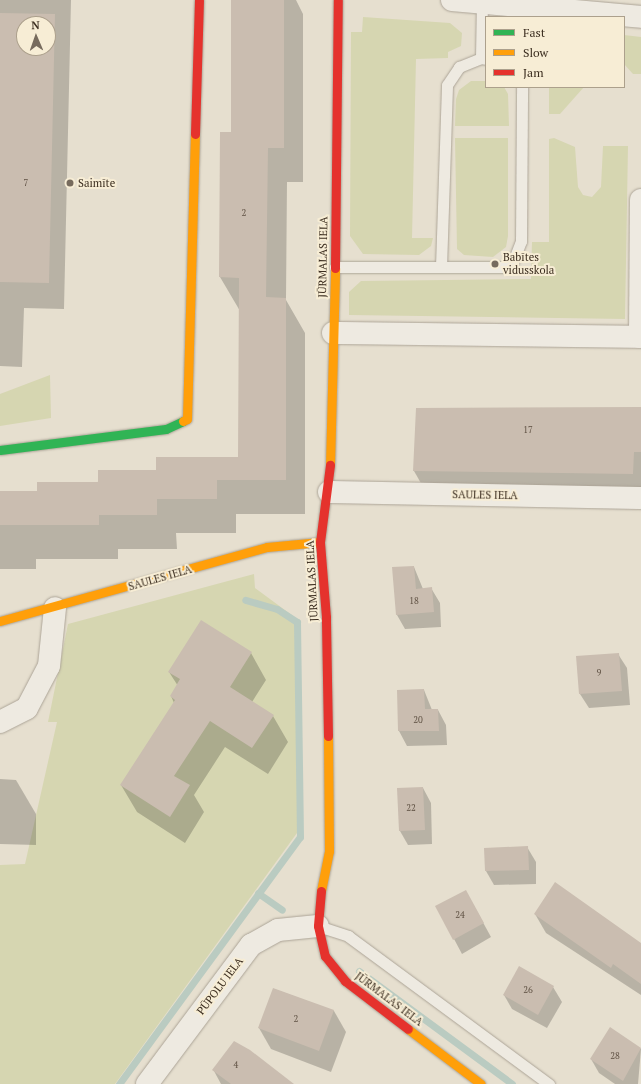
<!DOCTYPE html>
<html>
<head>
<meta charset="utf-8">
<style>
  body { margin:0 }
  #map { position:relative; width:641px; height:1084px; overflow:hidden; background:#e6dfcf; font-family:"PT Serif",serif }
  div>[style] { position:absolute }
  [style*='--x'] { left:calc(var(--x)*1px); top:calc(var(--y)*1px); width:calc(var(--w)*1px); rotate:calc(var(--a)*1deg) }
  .green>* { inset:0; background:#d6d6b1 }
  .shadow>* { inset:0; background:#0003 }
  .stream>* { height:7px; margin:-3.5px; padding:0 3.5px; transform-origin:3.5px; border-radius:3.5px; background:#bacbc1 }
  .building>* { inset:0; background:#cabdb0 }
  .roads { filter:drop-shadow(0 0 1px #aca497) drop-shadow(0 0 1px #aca497) }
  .lane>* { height:11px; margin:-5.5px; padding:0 5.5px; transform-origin:5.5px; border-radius:5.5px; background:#eeeae1 }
  .street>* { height:22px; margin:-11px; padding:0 11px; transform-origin:11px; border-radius:11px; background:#eeeae1 }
  .fast>* { height:9px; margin:-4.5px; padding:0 4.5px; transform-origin:4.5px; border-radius:4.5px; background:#30b455 }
  .slow>* { height:9px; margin:-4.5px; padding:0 4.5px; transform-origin:4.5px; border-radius:4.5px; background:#ff9f0a }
  .jam>* { height:9px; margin:-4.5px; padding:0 4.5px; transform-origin:4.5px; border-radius:4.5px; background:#e5322d }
  .dots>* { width:11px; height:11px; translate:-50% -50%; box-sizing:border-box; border:2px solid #f7edd5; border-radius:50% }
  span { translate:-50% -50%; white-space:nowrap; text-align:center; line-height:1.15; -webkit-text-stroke:4px #f7edd5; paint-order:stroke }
  .number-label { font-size:9px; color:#5f5143 }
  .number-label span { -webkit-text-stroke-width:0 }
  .poi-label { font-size:11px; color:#3b2d1f }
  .left { translate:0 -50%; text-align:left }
  .street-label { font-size:11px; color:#3b2d1f }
  .legend { position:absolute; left:485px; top:16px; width:140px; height:72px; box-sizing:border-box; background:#f7edd5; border:1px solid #aca08c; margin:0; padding:5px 7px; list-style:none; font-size:12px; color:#3b2d1f }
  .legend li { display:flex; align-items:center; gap:8px; height:20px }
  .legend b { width:20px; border:1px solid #aca08c }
  .north { position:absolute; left:16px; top:16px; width:40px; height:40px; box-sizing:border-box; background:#f7edd5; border:1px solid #aca08c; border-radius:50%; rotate:358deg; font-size:11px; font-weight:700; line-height:16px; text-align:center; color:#3b2d1f }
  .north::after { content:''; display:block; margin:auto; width:14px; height:18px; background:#776b5d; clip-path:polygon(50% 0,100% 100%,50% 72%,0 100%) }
</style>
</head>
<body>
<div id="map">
  <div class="green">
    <div style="clip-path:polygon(363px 17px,450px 23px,462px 33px,461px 46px,448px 52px,448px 58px,416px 59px,412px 238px,433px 238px,431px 246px,419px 255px,363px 254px,350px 236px,351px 32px,362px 32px)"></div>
    <div style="clip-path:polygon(624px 35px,641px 37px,641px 74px,633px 74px,624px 64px)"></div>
    <div style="clip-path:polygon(471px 81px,486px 81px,486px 87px,504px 87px,508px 94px,509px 126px,455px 126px,456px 99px,459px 90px)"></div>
    <div style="clip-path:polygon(549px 87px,584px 87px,560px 114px,549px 114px)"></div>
    <div style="clip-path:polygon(455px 138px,508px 138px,508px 236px,506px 247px,493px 257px,464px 255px,457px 249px)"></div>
    <div style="clip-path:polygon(554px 138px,575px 147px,578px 187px,583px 195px,592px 197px,601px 187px,603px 146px,628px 146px,625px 319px,349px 315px,349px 292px,361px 281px,531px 279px,532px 242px,549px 242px,549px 139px)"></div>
    <div style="clip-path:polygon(50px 375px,51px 418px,0 426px,0 394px)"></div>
    <div style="clip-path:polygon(254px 574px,255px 588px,293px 616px,301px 629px,297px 833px,115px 1084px,0 1084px,0 865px,25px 864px,57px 722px,48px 722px,68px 624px)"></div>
  </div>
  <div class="shadow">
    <div style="clip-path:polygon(evenodd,0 0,71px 0,64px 309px,24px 308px,22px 367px,0 366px,0 0,24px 24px,48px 24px,48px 48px,24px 48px,24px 24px)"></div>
    <div style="clip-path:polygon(232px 0,296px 0,303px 14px,303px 182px,287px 182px,286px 300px,305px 333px,305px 514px,236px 514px,236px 533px,176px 533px,177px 549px,118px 549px,118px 559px,36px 559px,36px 569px,0 569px,0 492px,38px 492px,239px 458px,240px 311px,220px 277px,221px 133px,232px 133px)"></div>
    <div style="clip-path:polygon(641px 408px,641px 495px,426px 492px,414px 471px)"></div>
    <div style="clip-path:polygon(414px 567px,423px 589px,431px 588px,440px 603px,441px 627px,405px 629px,397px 615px)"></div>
    <div style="clip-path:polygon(251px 653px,266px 680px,252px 702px,273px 716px,288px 742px,268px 774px,225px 747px,194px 795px,204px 812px,185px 843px,137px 812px,121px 785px,174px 703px,171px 696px,178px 686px,169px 672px)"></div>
    <div style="clip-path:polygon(618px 654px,627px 668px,630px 705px,589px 708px,580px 694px)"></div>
    <div style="clip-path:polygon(424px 690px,432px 710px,438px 710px,446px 725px,447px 745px,407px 746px,399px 731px,398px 691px)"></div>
    <div style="clip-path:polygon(0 779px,16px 780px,36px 814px,36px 845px,0 844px)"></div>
    <div style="clip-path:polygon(423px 788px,431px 803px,432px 844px,408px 845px,400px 831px)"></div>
    <div style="clip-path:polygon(527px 847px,536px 862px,536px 884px,494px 885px,486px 871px)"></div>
    <div style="clip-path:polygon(474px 906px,491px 937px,462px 954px,454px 939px)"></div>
    <div style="clip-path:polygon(535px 914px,641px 945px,641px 995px,546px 933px)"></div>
    <div style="clip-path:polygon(519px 968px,553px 987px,562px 1002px,547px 1028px,512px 1009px,504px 995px)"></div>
    <div style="clip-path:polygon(274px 989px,334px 1011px,346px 1032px,331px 1072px,271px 1049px,259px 1028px)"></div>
    <div style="clip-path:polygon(610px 1029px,641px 1049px,638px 1084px,615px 1084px,599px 1073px,591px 1059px)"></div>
    <div style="clip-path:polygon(214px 1071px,292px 1084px,221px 1084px)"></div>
  </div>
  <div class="stream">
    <div style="--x:258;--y:893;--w:29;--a:35"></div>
    <div style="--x:359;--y:971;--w:190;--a:36.4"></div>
    <div style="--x:119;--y:1084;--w:306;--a:-53.8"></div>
    <div style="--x:300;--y:837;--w:215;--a:-90.8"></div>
    <div style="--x:297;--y:622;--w:24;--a:-147"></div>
    <div style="--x:277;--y:609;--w:33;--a:-164"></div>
  </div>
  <div class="building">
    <div style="clip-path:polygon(231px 0,284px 0,284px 148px,268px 148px,266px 297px,286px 298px,286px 480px,217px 480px,217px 499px,157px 499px,157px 515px,99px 515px,99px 525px,0 525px,0 491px,37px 491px,37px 482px,98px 482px,98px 470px,156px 470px,156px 457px,238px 457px,239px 278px,219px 277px,220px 132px,231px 132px)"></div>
    <div style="clip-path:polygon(evenodd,0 13px,55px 14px,49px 283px,0 282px,0 13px,24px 24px,48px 24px,48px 48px,24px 48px,24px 24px)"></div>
    <div style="clip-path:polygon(641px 407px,641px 452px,634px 452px,633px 474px,413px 471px,416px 408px)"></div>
    <div style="clip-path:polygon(414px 566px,416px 589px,432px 587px,434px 612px,396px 615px,392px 567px)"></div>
    <div style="clip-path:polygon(201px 620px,252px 652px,230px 687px,274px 715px,252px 748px,210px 721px,174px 776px,190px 785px,170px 817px,120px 785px,175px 700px,170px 696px,180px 679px,168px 672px)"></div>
    <div style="clip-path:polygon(619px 653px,622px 691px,579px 694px,576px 656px)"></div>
    <div style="clip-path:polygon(424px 689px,425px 709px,438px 709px,439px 731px,398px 731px,397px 690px)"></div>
    <div style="clip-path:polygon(423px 787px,425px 830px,399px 831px,397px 788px)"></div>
    <div style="clip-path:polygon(528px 846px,529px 870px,485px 871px,484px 848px)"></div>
    <div style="clip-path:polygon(555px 882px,641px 943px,641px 984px,613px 964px,611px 968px,534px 914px)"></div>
    <div style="clip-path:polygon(466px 890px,484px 923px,453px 940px,435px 906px)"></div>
    <div style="clip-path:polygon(519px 966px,554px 986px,538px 1015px,503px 995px)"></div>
    <div style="clip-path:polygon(273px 988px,334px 1010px,319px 1051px,258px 1028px)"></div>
    <div style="clip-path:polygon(610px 1027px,641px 1048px,623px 1081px,590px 1059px)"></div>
    <div style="clip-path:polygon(234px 1041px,250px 1050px,294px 1084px,231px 1084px,212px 1070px)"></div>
  </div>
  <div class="roads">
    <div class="lane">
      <div style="--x:481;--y:58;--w:55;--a:-89"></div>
      <div style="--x:335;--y:267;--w:176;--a:0"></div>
      <div style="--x:511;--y:267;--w:28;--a:-69"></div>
      <div style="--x:521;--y:241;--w:154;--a:-89.6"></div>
      <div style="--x:441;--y:267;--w:182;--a:-88.1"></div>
      <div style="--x:447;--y:85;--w:22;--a:-56"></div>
      <div style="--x:459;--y:67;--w:24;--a:-22"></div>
      <div style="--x:481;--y:58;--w:5;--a:11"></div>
      <div style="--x:318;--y:926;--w:32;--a:18"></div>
      <div style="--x:348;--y:936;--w:250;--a:36.4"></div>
    </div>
    <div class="street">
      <div style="--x:452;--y:0;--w:190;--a:5.1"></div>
      <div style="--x:333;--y:333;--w:307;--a:0.7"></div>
      <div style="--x:640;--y:337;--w:137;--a:-89.6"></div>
      <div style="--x:329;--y:492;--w:312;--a:1.1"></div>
      <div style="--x:0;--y:722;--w:30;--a:-27"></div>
      <div style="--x:27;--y:708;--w:47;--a:-62.4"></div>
      <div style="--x:49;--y:666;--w:58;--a:-84.1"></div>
      <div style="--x:147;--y:1084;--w:174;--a:-53.2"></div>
      <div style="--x:251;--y:945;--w:31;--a:-29"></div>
      <div style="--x:278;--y:930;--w:40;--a:-5.7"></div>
    </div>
    <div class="fast">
      <div style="--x:0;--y:450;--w:167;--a:-7.2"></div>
      <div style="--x:166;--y:429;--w:19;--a:-25"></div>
    </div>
    <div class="slow">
      <div style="--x:183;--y:421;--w:4;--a:-27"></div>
      <div style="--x:187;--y:419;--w:285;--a:-88.4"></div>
      <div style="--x:330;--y:465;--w:197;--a:-88.5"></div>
      <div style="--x:0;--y:621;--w:277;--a:-15.5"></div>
      <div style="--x:267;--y:547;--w:53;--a:-5.4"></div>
      <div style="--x:321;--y:891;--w:41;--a:-78.7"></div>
      <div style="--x:329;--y:851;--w:115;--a:-90.5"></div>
      <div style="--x:408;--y:1029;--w:91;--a:37"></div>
    </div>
    <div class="jam">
      <div style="--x:195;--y:134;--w:134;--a:-88.3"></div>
      <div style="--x:335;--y:268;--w:268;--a:-89.4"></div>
      <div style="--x:328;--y:736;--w:119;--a:-91"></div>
      <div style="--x:326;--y:617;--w:75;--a:-94.6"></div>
      <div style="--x:320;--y:542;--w:78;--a:-82.6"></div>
      <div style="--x:321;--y:891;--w:35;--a:95"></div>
      <div style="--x:318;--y:926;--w:31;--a:77"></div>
      <div style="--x:325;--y:956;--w:32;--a:51"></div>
      <div style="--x:345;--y:981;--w:79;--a:37.3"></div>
    </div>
  </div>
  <div class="dots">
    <div style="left:70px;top:183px;background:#776b5d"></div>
    <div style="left:495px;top:264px;background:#776b5d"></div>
  </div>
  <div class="number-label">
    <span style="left:26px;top:183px">7</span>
    <span style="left:244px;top:213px">2</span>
    <span style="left:528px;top:430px">17</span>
    <span style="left:414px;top:601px">18</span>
    <span style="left:599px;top:673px">9</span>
    <span style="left:418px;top:720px">20</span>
    <span style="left:411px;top:808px">22</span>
    <span style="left:460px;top:915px">24</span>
    <span style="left:528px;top:990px">26</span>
    <span style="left:296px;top:1019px">2</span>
    <span style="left:615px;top:1056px">28</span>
    <span style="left:236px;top:1065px">4</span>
  </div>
  <div class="poi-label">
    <span class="left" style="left:78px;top:183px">Saimīte</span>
    <span class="left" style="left:503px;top:264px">Babītes<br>vidusskola</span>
  </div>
  <div class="street-label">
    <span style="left:323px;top:257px;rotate:-89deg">JŪRMALAS IELA</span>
    <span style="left:485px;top:495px;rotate:1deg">SAULES IELA</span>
    <span style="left:160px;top:578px;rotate:-16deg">SAULES IELA</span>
    <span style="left:312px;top:581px;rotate:-93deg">JŪRMALAS IELA</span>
    <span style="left:220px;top:986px;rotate:-53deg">PŪPOLU IELA</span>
    <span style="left:389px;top:999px;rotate:37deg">JŪRMALAS IELA</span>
  </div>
  <ul class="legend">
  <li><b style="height:5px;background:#30b455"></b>Fast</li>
  <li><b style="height:5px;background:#ff9f0a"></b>Slow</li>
  <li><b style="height:5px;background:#e5322d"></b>Jam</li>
  </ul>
  <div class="north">N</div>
</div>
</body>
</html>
